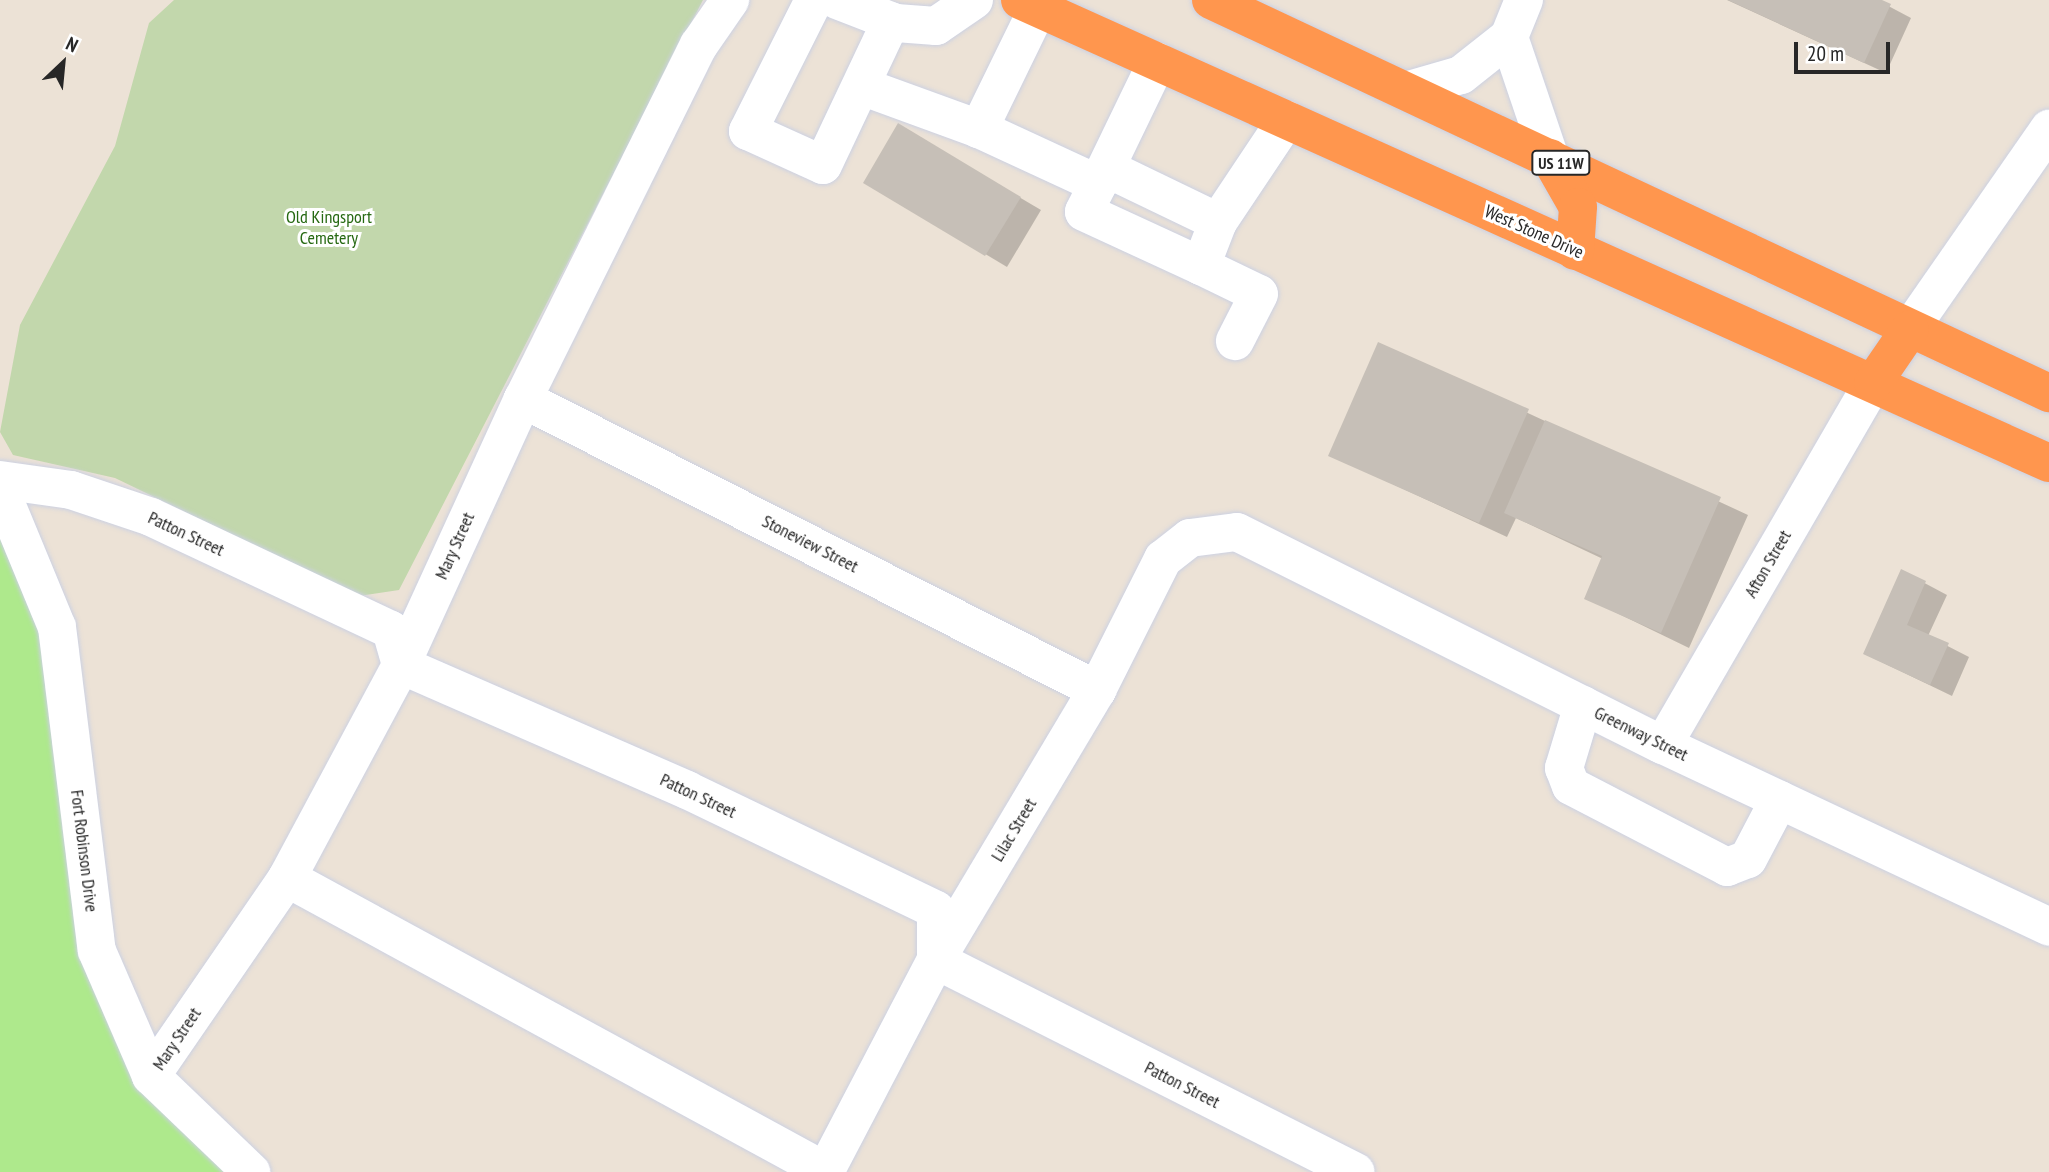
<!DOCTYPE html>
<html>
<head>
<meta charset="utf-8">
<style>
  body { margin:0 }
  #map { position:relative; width:2049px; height:1172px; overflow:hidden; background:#ece2d6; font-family:"PT Sans Narrow",sans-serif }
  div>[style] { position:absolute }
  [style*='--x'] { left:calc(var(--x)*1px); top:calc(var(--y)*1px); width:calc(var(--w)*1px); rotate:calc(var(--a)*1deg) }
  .green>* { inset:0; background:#aee98c }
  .cemetery>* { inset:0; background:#c2d7ac }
  .shadow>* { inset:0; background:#0003 }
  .building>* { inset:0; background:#c6bfb7 }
  .roads { filter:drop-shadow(0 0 2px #ccd1e2) drop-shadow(0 0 2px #ccd1e2) }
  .minor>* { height:38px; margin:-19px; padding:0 19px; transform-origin:19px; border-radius:19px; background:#fff }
  .highway>* { height:38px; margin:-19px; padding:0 19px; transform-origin:19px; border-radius:19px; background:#ff964e }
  span { translate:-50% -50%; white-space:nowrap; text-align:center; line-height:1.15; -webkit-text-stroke:6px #fff; paint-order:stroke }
  .shield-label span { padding:2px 5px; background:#fff; border:2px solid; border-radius:5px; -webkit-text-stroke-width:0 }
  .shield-label { font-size:16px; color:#272727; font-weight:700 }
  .park-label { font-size:18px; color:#266912 }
  .street-label { font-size:18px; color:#272727 }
  .north { position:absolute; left:28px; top:28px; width:70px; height:70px; -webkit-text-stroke:5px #fff; paint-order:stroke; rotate:26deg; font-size:19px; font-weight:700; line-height:28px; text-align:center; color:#272727 }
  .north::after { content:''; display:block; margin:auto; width:24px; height:32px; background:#272727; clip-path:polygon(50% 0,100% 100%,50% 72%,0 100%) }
  .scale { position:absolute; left:1794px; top:42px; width:96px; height:32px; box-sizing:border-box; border:4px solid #272727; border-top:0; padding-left:9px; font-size:21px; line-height:24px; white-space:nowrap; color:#272727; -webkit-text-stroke:5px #fff; paint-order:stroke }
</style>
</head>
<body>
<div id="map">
  <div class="green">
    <div style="clip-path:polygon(0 489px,31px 553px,97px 951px,224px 1172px,0 1172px)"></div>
  </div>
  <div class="cemetery">
    <div style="clip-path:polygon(174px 0,703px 0,399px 590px,359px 596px,115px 478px,13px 455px,0 432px,20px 325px,115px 146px,149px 23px)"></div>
  </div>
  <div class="shadow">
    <div style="clip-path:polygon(1727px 0,1877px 0,1911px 18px,1886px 73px)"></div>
    <div style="clip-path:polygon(899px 126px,1041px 210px,1007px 267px,865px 182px)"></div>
    <div style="clip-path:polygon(1379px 344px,1748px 515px,1689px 648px,1586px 598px,1603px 559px,1516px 518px,1507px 537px,1330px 455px)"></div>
    <div style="clip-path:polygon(1902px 571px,1947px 595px,1928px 636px,1969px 657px,1952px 696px,1865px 654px)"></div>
  </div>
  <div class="building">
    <div style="clip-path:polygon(1728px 0,1882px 0,1891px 4px,1864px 63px)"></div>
    <div style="clip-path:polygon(898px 123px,1021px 197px,985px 256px,863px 183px)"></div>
    <div style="clip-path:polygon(1378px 342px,1529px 409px,1479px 523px,1328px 456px)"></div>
    <div style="clip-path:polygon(1545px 420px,1721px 497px,1661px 633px,1584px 599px,1602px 556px,1504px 513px)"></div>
    <div style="clip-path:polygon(1901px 569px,1926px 581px,1907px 625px,1949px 643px,1930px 685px,1863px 654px)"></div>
  </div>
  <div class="roads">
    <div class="minor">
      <div style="--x:814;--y:0;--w:147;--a:116.7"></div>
      <div style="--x:748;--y:131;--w:82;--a:24.4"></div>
      <div style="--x:823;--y:165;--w:159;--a:-64.7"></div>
      <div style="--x:837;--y:0;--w:63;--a:21.3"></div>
      <div style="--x:896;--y:23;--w:40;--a:4.3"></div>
      <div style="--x:936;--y:26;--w:46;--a:-34.4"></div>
      <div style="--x:1038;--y:8;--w:135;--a:116"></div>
      <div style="--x:979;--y:129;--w:131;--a:24.8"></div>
      <div style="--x:1098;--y:184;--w:136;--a:-64.2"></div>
      <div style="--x:1509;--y:37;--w:128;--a:71.3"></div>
      <div style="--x:861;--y:86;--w:126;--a:20"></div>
      <div style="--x:1409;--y:90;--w:54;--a:-16.1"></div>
      <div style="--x:1461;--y:75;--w:61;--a:-38.4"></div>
      <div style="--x:1509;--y:37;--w:40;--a:-68"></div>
      <div style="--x:1098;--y:184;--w:31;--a:117"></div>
      <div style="--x:1084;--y:212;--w:129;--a:24.8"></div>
      <div style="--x:1201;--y:266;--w:47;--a:-68.9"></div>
      <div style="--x:1218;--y:222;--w:124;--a:-154.3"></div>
      <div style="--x:1218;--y:222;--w:123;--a:-56.3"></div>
      <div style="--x:1201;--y:266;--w:64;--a:25.8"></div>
      <div style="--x:1259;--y:294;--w:53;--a:117.1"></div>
      <div style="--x:1910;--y:329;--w:244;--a:-55.2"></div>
      <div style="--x:523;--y:399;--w:644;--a:26.88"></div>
      <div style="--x:0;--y:480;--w:72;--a:8"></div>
      <div style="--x:71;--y:490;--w:84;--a:18.6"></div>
      <div style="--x:151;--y:517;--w:265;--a:25.2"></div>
      <div style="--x:391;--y:630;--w:36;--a:74"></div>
      <div style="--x:401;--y:665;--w:312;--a:23.6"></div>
      <div style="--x:687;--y:790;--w:276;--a:25.7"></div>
      <div style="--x:936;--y:910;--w:50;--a:90"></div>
      <div style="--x:936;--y:960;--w:470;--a:26.8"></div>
      <div style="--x:0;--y:489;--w:149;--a:67.6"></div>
      <div style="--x:57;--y:627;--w:326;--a:83"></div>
      <div style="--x:97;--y:951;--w:136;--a:66.6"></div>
      <div style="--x:151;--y:1076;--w:139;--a:43.8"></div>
      <div style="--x:1583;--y:705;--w:66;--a:106.8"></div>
      <div style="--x:1564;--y:768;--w:19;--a:69"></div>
      <div style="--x:1571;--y:786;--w:176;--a:27.4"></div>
      <div style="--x:1727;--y:867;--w:22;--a:-21"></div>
      <div style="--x:1748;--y:859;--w:67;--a:-62.3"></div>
      <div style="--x:1663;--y:745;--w:419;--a:-59.9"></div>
      <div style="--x:287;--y:878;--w:615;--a:28.57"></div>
      <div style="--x:151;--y:1076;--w:240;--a:-55.5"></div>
      <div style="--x:287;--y:878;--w:242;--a:-61.8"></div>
      <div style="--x:401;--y:665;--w:293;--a:-65.4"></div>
      <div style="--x:523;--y:399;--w:395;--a:-63.6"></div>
      <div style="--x:699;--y:45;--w:55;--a:-55.4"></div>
      <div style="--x:825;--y:1172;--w:239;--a:-62.4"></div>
      <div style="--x:936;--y:960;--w:314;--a:-59.2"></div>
      <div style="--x:1097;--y:690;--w:147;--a:-63.3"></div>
      <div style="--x:1163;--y:559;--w:34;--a:-38"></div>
      <div style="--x:1190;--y:538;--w:47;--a:-7.3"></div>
      <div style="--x:1237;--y:532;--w:476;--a:26.6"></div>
      <div style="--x:1663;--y:745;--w:427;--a:25.2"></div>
    </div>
    <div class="highway">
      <div style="--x:1020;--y:0;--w:1128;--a:24.23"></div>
      <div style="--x:1211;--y:0;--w:926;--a:25.13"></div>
      <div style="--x:1550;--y:158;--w:56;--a:60.3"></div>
      <div style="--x:1578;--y:207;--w:44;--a:93.9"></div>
      <div style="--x:1873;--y:383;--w:65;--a:-55.6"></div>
    </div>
  </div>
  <div class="shield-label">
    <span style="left:1561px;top:163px">US 11W</span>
  </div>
  <div class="park-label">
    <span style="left:329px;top:228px">Old Kingsport<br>Cemetery</span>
  </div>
  <div class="street-label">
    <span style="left:1534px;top:232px;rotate:24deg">West Stone Drive</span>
    <span style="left:186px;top:534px;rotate:25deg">Patton Street</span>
    <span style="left:810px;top:544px;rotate:27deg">Stoneview Street</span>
    <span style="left:455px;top:546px;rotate:-66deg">Mary Street</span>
    <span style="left:1768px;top:564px;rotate:-60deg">Afton Street</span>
    <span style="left:1641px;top:734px;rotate:26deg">Greenway Street</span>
    <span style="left:698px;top:796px;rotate:25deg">Patton Street</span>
    <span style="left:1014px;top:830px;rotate:-59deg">Lilac Street</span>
    <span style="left:84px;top:851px;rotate:83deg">Fort Robinson Drive</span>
    <span style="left:177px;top:1039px;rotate:-56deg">Mary Street</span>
    <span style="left:1182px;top:1085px;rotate:27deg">Patton Street</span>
  </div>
  <div class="north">N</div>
  <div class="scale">20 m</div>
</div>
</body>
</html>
